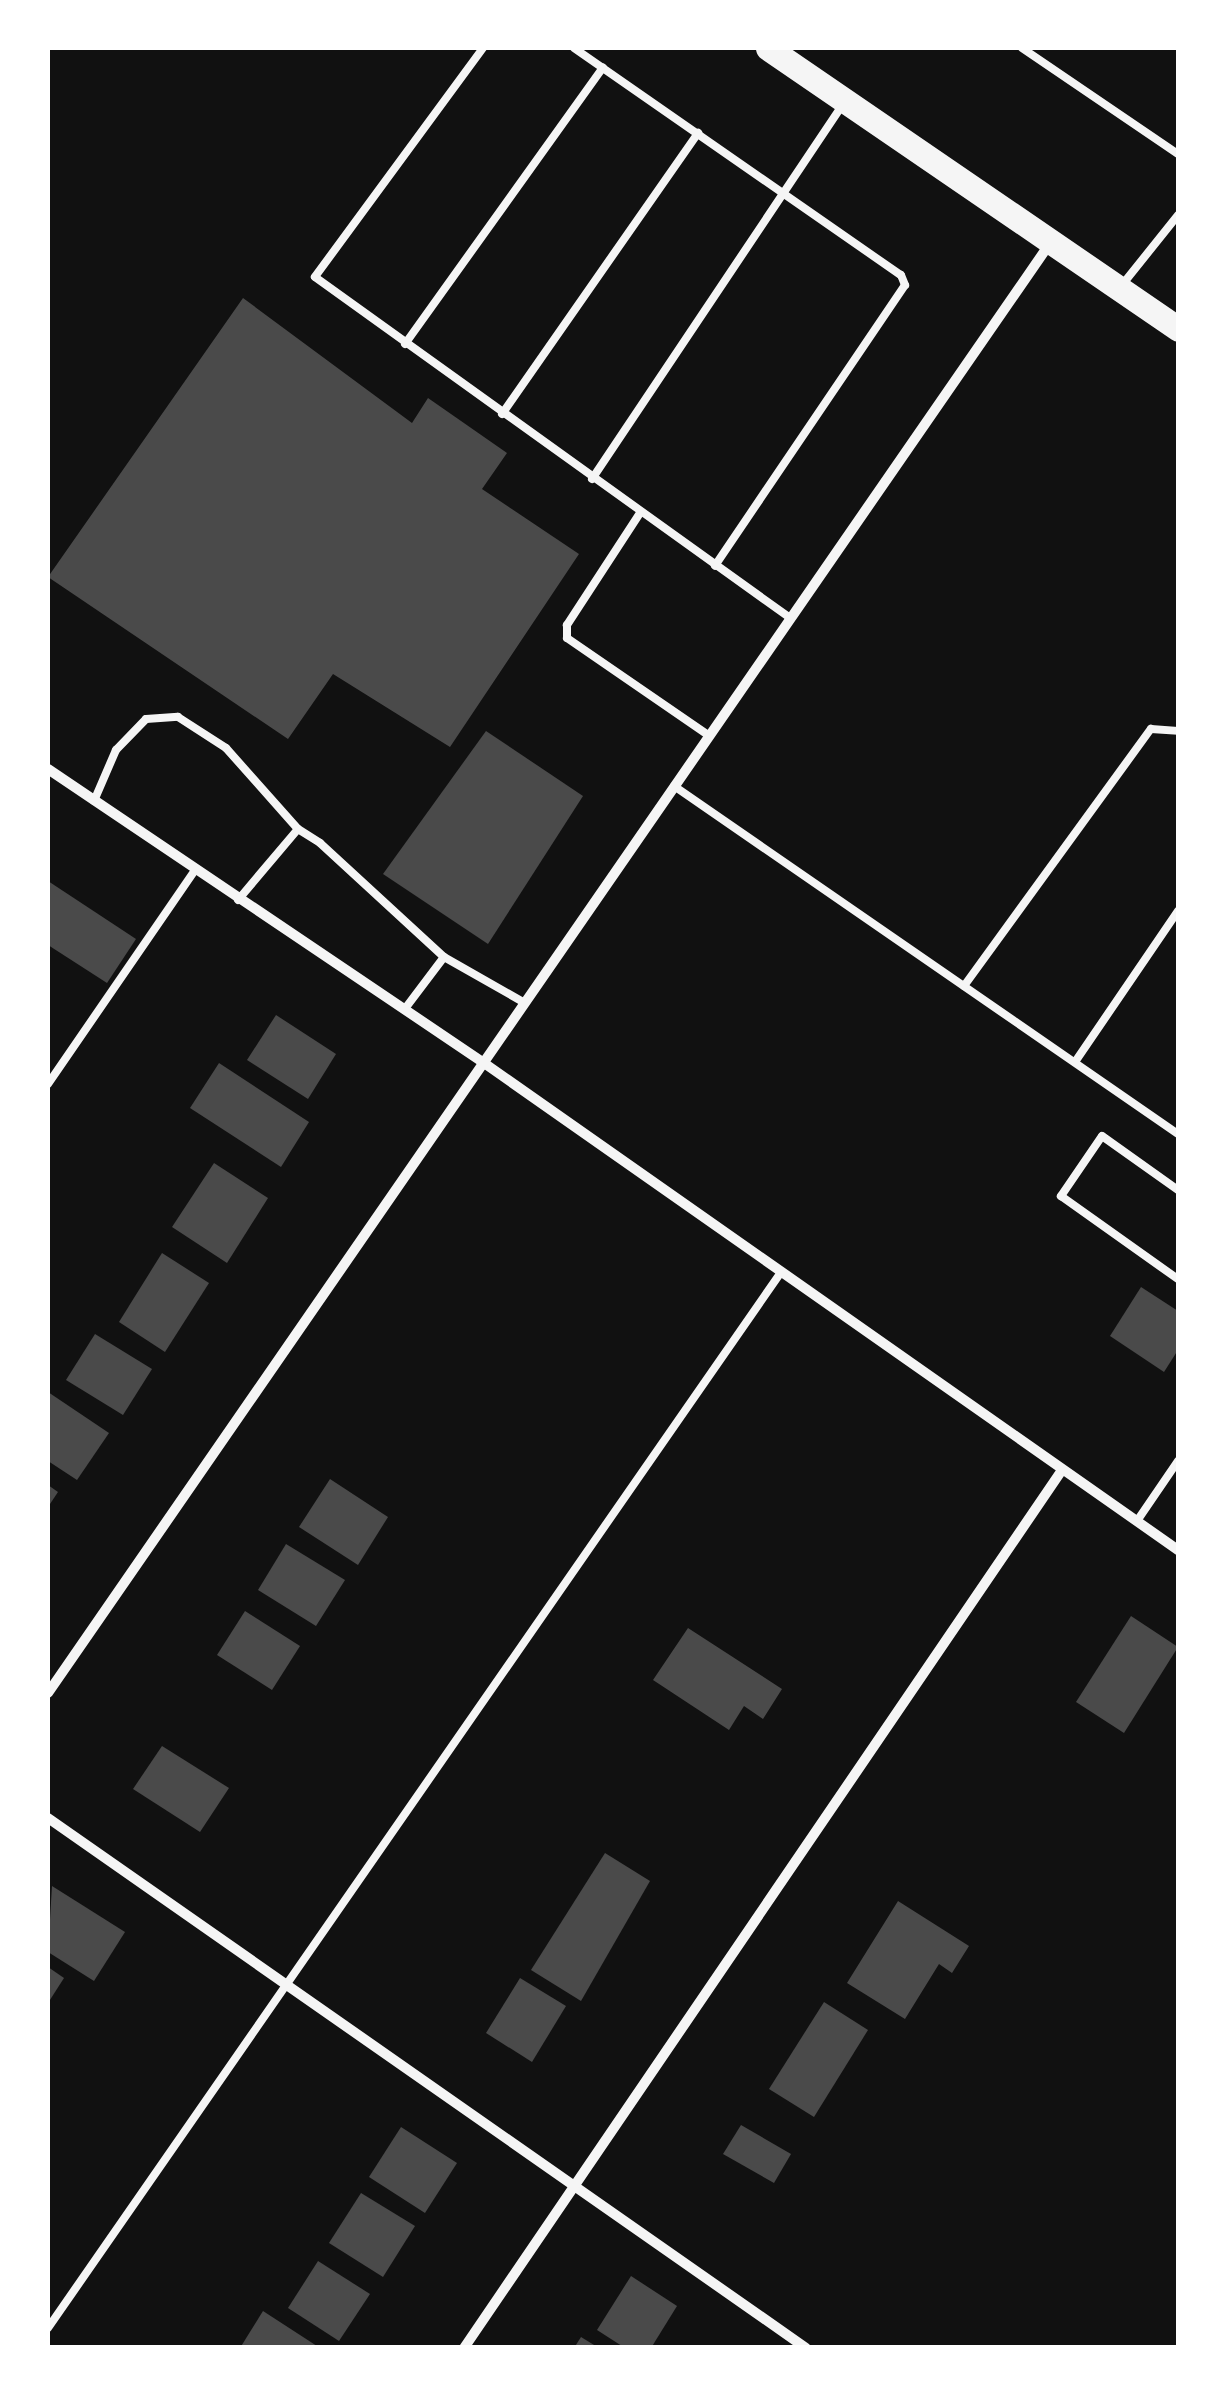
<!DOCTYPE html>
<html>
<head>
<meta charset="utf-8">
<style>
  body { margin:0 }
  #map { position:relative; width:1226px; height:2395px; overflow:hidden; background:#111; font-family:"PT Sans",sans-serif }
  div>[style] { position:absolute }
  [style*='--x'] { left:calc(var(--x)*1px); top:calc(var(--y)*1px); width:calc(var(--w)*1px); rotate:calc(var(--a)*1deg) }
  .building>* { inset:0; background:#4a4a4a }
  .service>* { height:8px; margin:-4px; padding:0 4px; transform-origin:4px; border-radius:4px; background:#f5f5f5 }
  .minor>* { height:10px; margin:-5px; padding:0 5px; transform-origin:5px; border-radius:5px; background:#f5f5f5 }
  .primary>* { height:25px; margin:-12.5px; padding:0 12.5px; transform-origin:12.5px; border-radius:12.5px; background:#f5f5f5 }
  span { translate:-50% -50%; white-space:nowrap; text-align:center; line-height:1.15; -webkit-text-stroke:10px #fff; paint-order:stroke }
  .frame { position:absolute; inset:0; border:50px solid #fff; pointer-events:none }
</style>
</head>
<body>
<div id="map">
  <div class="building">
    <div style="clip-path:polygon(243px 298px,412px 423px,428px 398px,507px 453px,482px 489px,579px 554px,450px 747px,333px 674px,288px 739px,48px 577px)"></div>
    <div style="clip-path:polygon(486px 731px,583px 796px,488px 944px,383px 874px)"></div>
    <div style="clip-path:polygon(48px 881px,136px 939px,107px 983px,48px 945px)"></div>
    <div style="clip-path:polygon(276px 1015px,336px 1054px,308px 1099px,247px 1060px)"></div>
    <div style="clip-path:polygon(219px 1063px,309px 1122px,281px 1167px,190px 1108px)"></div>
    <div style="clip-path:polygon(214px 1163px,268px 1198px,227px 1263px,172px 1227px)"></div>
    <div style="clip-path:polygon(162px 1253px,209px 1283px,165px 1352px,119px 1322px)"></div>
    <div style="clip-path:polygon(1141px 1287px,1178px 1311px,1178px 1350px,1164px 1372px,1110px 1336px)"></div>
    <div style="clip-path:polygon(95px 1334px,152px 1369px,123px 1415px,66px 1380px)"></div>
    <div style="clip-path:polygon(48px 1392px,109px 1433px,77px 1480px,48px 1461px)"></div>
    <div style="clip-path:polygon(330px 1479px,388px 1517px,358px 1565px,299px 1527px)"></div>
    <div style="clip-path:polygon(48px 1485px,58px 1492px,48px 1507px)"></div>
    <div style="clip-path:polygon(286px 1544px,345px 1580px,316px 1626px,258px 1590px)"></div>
    <div style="clip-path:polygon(245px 1611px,300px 1646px,272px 1690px,217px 1655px)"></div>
    <div style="clip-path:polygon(1131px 1616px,1178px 1647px,1124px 1733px,1076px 1702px)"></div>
    <div style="clip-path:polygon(688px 1628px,782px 1689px,763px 1719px,744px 1706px,729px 1730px,653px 1680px)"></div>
    <div style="clip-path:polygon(162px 1746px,229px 1788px,200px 1832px,133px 1789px)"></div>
    <div style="clip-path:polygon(605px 1853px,650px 1881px,581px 2001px,531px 1970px)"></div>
    <div style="clip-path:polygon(52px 1886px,125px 1932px,94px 1981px,48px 1952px)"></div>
    <div style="clip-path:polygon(898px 1901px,969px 1946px,952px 1973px,939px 1964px,905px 2019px,847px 1983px)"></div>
    <div style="clip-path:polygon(48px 1967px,64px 1978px,48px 2003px)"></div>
    <div style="clip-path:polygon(520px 1978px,566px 2006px,532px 2062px,486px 2033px)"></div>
    <div style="clip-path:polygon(824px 2002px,868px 2030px,814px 2117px,769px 2089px)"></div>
    <div style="clip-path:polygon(741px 2125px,791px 2154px,774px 2183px,723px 2154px)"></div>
    <div style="clip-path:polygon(401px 2127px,457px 2163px,425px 2213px,369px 2177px)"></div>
    <div style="clip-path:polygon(361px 2193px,415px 2226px,383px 2277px,329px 2243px)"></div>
    <div style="clip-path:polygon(318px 2261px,370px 2294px,339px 2341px,288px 2308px)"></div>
    <div style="clip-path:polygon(631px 2276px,677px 2306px,651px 2348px,625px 2348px,597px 2330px)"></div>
    <div style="clip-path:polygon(263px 2311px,320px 2348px,240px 2348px)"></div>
    <div style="clip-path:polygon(581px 2337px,599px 2348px,574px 2348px)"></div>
  </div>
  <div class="service">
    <div style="--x:483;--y:48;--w:284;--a:126.3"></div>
    <div style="--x:315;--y:277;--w:585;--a:35.67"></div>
    <div style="--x:574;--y:48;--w:398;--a:34.8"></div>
    <div style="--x:901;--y:275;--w:11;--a:68"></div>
    <div style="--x:905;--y:285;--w:339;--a:124.1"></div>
    <div style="--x:1022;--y:48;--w:189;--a:34.2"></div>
    <div style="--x:1122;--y:285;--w:90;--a:-51.3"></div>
    <div style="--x:405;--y:344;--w:340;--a:-54.4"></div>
    <div style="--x:502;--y:414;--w:343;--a:-55.1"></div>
    <div style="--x:592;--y:479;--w:451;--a:-56.2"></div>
    <div style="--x:640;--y:513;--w:134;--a:123.1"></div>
    <div style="--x:567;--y:625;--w:13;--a:90"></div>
    <div style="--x:567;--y:638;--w:171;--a:34.5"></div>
    <div style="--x:674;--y:786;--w:612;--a:34.62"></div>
    <div style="--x:94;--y:801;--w:56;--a:-66.7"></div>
    <div style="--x:116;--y:750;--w:43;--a:-45.9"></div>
    <div style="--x:146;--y:719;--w:32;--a:-4"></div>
    <div style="--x:178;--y:717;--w:57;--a:32.9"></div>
    <div style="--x:226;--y:748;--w:108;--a:48.4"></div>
    <div style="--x:238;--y:900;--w:93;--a:-49.8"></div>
    <div style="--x:298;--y:829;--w:26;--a:32"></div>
    <div style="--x:320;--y:843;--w:168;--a:42.6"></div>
    <div style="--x:444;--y:957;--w:66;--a:127"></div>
    <div style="--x:444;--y:957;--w:93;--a:29.6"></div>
    <div style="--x:964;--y:986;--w:318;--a:-54"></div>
    <div style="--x:1151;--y:729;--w:27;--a:4"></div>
    <div style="--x:1075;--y:1062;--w:183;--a:-55.7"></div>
    <div style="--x:48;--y:1084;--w:260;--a:-55.5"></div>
    <div style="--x:1178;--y:1190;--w:93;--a:-144.6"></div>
    <div style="--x:1102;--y:1136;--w:73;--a:124.3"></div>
    <div style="--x:1061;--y:1196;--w:143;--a:35.4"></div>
    <div style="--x:1137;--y:1521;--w:73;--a:-55.7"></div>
    <div style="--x:48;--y:2328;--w:1285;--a:-55.23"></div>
  </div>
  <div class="minor">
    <div style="--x:48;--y:769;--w:526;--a:33.99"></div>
    <div style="--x:484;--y:1063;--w:848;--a:35.06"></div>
    <div style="--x:48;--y:1693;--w:1764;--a:-55.35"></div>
    <div style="--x:48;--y:1818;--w:925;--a:34.96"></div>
    <div style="--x:464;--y:2348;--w:1062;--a:-55.74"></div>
  </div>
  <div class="primary">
    <div style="--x:768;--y:48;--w:497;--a:34.4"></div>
  </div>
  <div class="frame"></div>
</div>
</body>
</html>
